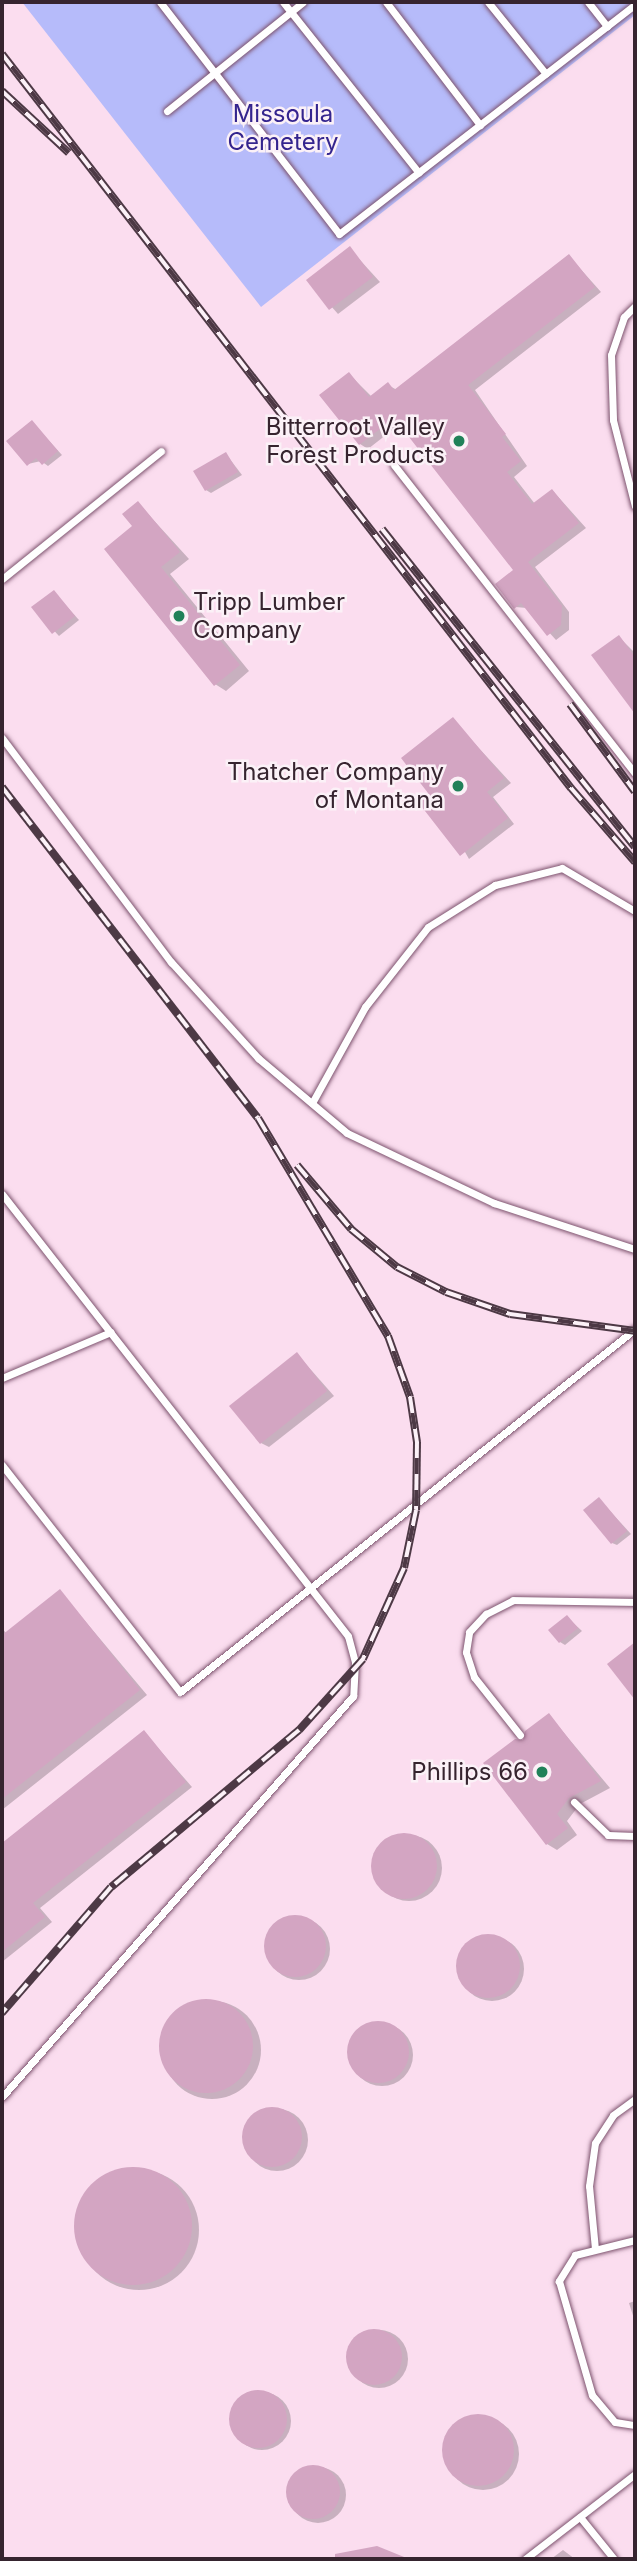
<!DOCTYPE html>
<html>
<head>
<meta charset="utf-8">
<style>
  body { margin:0 }
  #map { position:relative; width:637px; height:2561px; overflow:hidden; background:#fbddef; font-family:Inter,sans-serif }
  div>[style] { position:absolute }
  [style*='--x'] { left:calc(var(--x)*1px); top:calc(var(--y)*1px); width:calc(var(--w)*1px); rotate:calc(var(--a)*1deg) }
  .green>* { inset:0; background:#b6bbfa }
  .shadow>* { inset:0; background:#0003 }
  .round { border-radius:50% }
  .building>* { inset:0; background:#d3a5c2 }
  .roads { filter:drop-shadow(0 0 2px #7d536e) drop-shadow(0 0 2px #7d536e) }
  .lane>* { height:7px; margin:-3.5px; padding:0 3.5px; transform-origin:3.5px; border-radius:3.5px; background:#fff }
  .rail>* { height:8px; margin-top:-4px; transform-origin:0; background:repeating-linear-gradient(90deg,#fbf1f7 0 16px,#4d3945 0 32px); box-sizing:border-box; border-block:2px solid #4d3945 }
  .dots>* { width:19px; height:19px; translate:-50% -50%; box-sizing:border-box; border:4px solid #fbf1f7; border-radius:50% }
  span { translate:-50% -50%; white-space:nowrap; text-align:center; line-height:1.15; -webkit-text-stroke:5px #fbf1f7; paint-order:stroke }
  .park-label { font-size:24px; color:#34248e }
  .poi-label { font-size:24px; color:#36242f }
  .right { translate:-100% -50%; text-align:right }
  .left { translate:0 -50%; text-align:left }
  .frame { position:absolute; inset:0; border:4px solid #36242f; pointer-events:none }
</style>
</head>
<body>
<div id="map">
  <div class="green">
    <div style="clip-path:polygon(22px 2px,635px 2px,635px 15px,261px 307px)"></div>
  </div>
  <div class="shadow">
    <div style="clip-path:polygon(350px 249px,380px 282px,338px 314px,308px 280px)"></div>
    <div style="clip-path:polygon(569px 256px,601px 292px,475px 390px,527px 466px,514px 477px,535px 504px,553px 491px,586px 528px,535px 567px,569px 612px,569px 630px,556px 640px,527px 608px,515px 607px,515px 571px,400px 424px,368px 449px,360px 444px,349px 374px,372px 397px,388px 385px,397px 390px)"></div>
    <div style="clip-path:polygon(32px 422px,62px 455px,48px 466px,41px 461px,28px 464px)"></div>
    <div style="clip-path:polygon(226px 454px,242px 475px,211px 493px,206px 490px)"></div>
    <div style="clip-path:polygon(138px 503px,189px 559px,170px 574px,249px 671px,226px 691px,215px 684px,134px 527px)"></div>
    <div style="clip-path:polygon(54px 592px,79px 620px,59px 636px,33px 608px)"></div>
    <div style="clip-path:polygon(619px 637px,635px 653px,635px 711px,594px 656px)"></div>
    <div style="clip-path:polygon(453px 720px,511px 783px,493px 797px,514px 824px,469px 859px,431px 793px)"></div>
    <div style="clip-path:polygon(297px 1354px,334px 1396px,269px 1447px,261px 1443px)"></div>
    <div style="clip-path:polygon(599px 1499px,631px 1534px,617px 1545px,612px 1543px)"></div>
    <div style="clip-path:polygon(60px 1591px,147px 1695px,2px 1810px,2px 1628px,6px 1633px)"></div>
    <div style="clip-path:polygon(567px 1617px,582px 1631px,565px 1645px,560px 1642px)"></div>
    <div style="clip-path:polygon(549px 1715px,610px 1788px,580px 1804px,567px 1821px,577px 1835px,557px 1850px,547px 1844px,525px 1742px)"></div>
    <div style="clip-path:polygon(144px 1732px,192px 1787px,40px 1908px,52px 1922px,2px 1962px,2px 1845px)"></div>
    <div class="round" style="left:376px;top:1835px;width:66px;height:66px"></div>
    <div class="round" style="left:268px;top:1918px;width:62px;height:62px"></div>
    <div class="round" style="left:460px;top:1937px;width:64px;height:64px"></div>
    <div class="round" style="left:163px;top:2001px;width:98px;height:98px"></div>
    <div class="round" style="left:351px;top:2024px;width:62px;height:62px"></div>
    <div class="round" style="left:246px;top:2109px;width:62px;height:62px"></div>
    <div class="round" style="left:79px;top:2170px;width:120px;height:120px"></div>
    <div style="clip-path:polygon(635px 2301px,635px 2322px,629px 2303px)"></div>
    <div class="round" style="left:350px;top:2330px;width:58px;height:58px"></div>
    <div class="round" style="left:233px;top:2392px;width:58px;height:58px"></div>
    <div class="round" style="left:447px;top:2418px;width:72px;height:72px"></div>
    <div class="round" style="left:290px;top:2467px;width:56px;height:56px"></div>
    <div style="clip-path:polygon(563px 2550px,575px 2559px,551px 2559px)"></div>
  </div>
  <div class="building">
    <div style="clip-path:polygon(350px 246px,373px 277px,329px 310px,306px 280px)"></div>
    <div style="clip-path:polygon(569px 254px,595px 287px,468px 385px,506px 434px,502px 437px,521px 461px,507px 472px,532px 504px,552px 489px,579px 523px,528px 562px,562px 606px,561px 625px,547px 636px,521px 603px,514px 609px,495px 584px,513px 570px,398px 423px,393px 419px,359px 445px,319px 395px,349px 372px,369px 397px,388px 382px,394px 390px)"></div>
    <div style="clip-path:polygon(32px 420px,58px 451px,42px 465px,36px 458px,27px 466px,6px 441px)"></div>
    <div style="clip-path:polygon(226px 452px,238px 472px,205px 491px,193px 471px)"></div>
    <div style="clip-path:polygon(138px 501px,180px 552px,161px 567px,240px 665px,214px 686px,104px 549px,132px 526px,122px 514px)"></div>
    <div style="clip-path:polygon(54px 590px,75px 616px,52px 634px,31px 607px)"></div>
    <div style="clip-path:polygon(619px 635px,635px 657px,635px 714px,591px 655px)"></div>
    <div style="clip-path:polygon(453px 717px,504px 778px,487px 792px,508px 818px,460px 856px,418px 802px,428px 793px,401px 758px)"></div>
    <div style="clip-path:polygon(297px 1352px,327px 1391px,260px 1444px,229px 1406px)"></div>
    <div style="clip-path:polygon(599px 1497px,627px 1531px,611px 1544px,583px 1510px)"></div>
    <div style="clip-path:polygon(60px 1589px,140px 1690px,2px 1799px,2px 1635px)"></div>
    <div style="clip-path:polygon(567px 1615px,578px 1628px,559px 1643px,548px 1630px)"></div>
    <div style="clip-path:polygon(635px 1642px,635px 1700px,607px 1664px)"></div>
    <div style="clip-path:polygon(549px 1713px,601px 1781px,569px 1798px,557px 1814px,568px 1828px,546px 1845px,483px 1763px,515px 1739px,523px 1740px,525px 1731px)"></div>
    <div style="clip-path:polygon(144px 1730px,186px 1782px,33px 1903px,45px 1917px,2px 1952px,2px 1843px)"></div>
    <div class="round" style="left:371px;top:1833px;width:66px;height:66px"></div>
    <div class="round" style="left:264px;top:1915px;width:62px;height:62px"></div>
    <div class="round" style="left:456px;top:1934px;width:64px;height:64px"></div>
    <div class="round" style="left:159px;top:1999px;width:94px;height:94px"></div>
    <div class="round" style="left:347px;top:2021px;width:62px;height:62px"></div>
    <div class="round" style="left:242px;top:2107px;width:60px;height:60px"></div>
    <div class="round" style="left:74px;top:2167px;width:118px;height:118px"></div>
    <div class="round" style="left:346px;top:2329px;width:56px;height:56px"></div>
    <div class="round" style="left:229px;top:2390px;width:58px;height:58px"></div>
    <div class="round" style="left:442px;top:2414px;width:72px;height:72px"></div>
    <div class="round" style="left:286px;top:2465px;width:54px;height:54px"></div>
    <div style="clip-path:polygon(377px 2546px,409px 2559px,335px 2559px,335px 2554px)"></div>
  </div>
  <div class="roads">
    <div class="lane">
      <div style="--x:160;--y:2;--w:293;--a:52.3"></div>
      <div style="--x:339;--y:234;--w:375;--a:-37.8"></div>
      <div style="--x:283;--y:2;--w:218;--a:51.5"></div>
      <div style="--x:386;--y:2;--w:155;--a:52.6"></div>
      <div style="--x:488;--y:2;--w:92;--a:51.1"></div>
      <div style="--x:588;--y:2;--w:31;--a:52"></div>
      <div style="--x:167;--y:111;--w:174;--a:-38.7"></div>
      <div style="--x:635;--y:306;--w:16;--a:135"></div>
      <div style="--x:624;--y:317;--w:40;--a:108.9"></div>
      <div style="--x:611;--y:355;--w:65;--a:88.2"></div>
      <div style="--x:613;--y:420;--w:89;--a:75.7"></div>
      <div style="--x:394;--y:465;--w:392;--a:52"></div>
      <div style="--x:2;--y:579;--w:204;--a:-38.8"></div>
      <div style="--x:2;--y:738;--w:281;--a:53"></div>
      <div style="--x:171;--y:962;--w:130;--a:47.8"></div>
      <div style="--x:258;--y:1058;--w:116;--a:40.1"></div>
      <div style="--x:347;--y:1133;--w:163;--a:25.5"></div>
      <div style="--x:494;--y:1203;--w:148;--a:18.1"></div>
      <div style="--x:312;--y:1103;--w:110;--a:-61.1"></div>
      <div style="--x:365;--y:1007;--w:102;--a:-51.8"></div>
      <div style="--x:428;--y:927;--w:79;--a:-32.1"></div>
      <div style="--x:495;--y:885;--w:69;--a:-14.2"></div>
      <div style="--x:562;--y:868;--w:85;--a:30.5"></div>
      <div style="--x:2;--y:1194;--w:561;--a:51.95"></div>
      <div style="--x:348;--y:1636;--w:27;--a:75"></div>
      <div style="--x:355;--y:1662;--w:34;--a:93"></div>
      <div style="--x:353;--y:1696;--w:533;--a:131.2"></div>
      <div style="--x:2;--y:1378;--w:118;--a:-22.9"></div>
      <div style="--x:2;--y:1465;--w:288;--a:51.9"></div>
      <div style="--x:180;--y:1692;--w:582;--a:-38.58"></div>
      <div style="--x:520;--y:1735;--w:74;--a:-128.4"></div>
      <div style="--x:474;--y:1677;--w:26;--a:-108"></div>
      <div style="--x:466;--y:1652;--w:20;--a:-81"></div>
      <div style="--x:469;--y:1632;--w:25;--a:-47"></div>
      <div style="--x:486;--y:1614;--w:30;--a:-27"></div>
      <div style="--x:513;--y:1600;--w:122;--a:0.9"></div>
      <div style="--x:574;--y:1802;--w:47;--a:44.1"></div>
      <div style="--x:608;--y:1835;--w:27;--a:2"></div>
      <div style="--x:635;--y:2240;--w:62;--a:166"></div>
      <div style="--x:575;--y:2255;--w:31;--a:122"></div>
      <div style="--x:559;--y:2281;--w:119;--a:73.9"></div>
      <div style="--x:592;--y:2395;--w:35;--a:50"></div>
      <div style="--x:615;--y:2422;--w:20;--a:9"></div>
      <div style="--x:595;--y:2249;--w:63;--a:-95.4"></div>
      <div style="--x:589;--y:2186;--w:43;--a:-82.1"></div>
      <div style="--x:595;--y:2143;--w:33;--a:-57"></div>
      <div style="--x:613;--y:2115;--w:27;--a:-36"></div>
      <div style="--x:580;--y:2517;--w:54;--a:51"></div>
      <div style="--x:525;--y:2559;--w:139;--a:-37.7"></div>
    </div>
  </div>
  <div class="rail">
    <div style="--x:2;--y:54;--w:929;--a:52.22"></div>
    <div style="--x:571;--y:788;--w:98;--a:49.1"></div>
    <div style="--x:2;--y:91;--w:91;--a:42.8"></div>
    <div style="--x:382;--y:529;--w:406;--a:51.5"></div>
    <div style="--x:570;--y:704;--w:109;--a:53.5"></div>
    <div style="--x:2;--y:787;--w:418;--a:52.3"></div>
    <div style="--x:258;--y:1118;--w:254;--a:59.2"></div>
    <div style="--x:388;--y:1336;--w:65;--a:70.2"></div>
    <div style="--x:410;--y:1397;--w:46;--a:81.2"></div>
    <div style="--x:417;--y:1442;--w:68;--a:90.8"></div>
    <div style="--x:416;--y:1510;--w:59;--a:101.7"></div>
    <div style="--x:404;--y:1568;--w:100;--a:114.3"></div>
    <div style="--x:363;--y:1659;--w:96;--a:132"></div>
    <div style="--x:299;--y:1730;--w:245;--a:140.1"></div>
    <div style="--x:111;--y:1887;--w:167;--a:130.9"></div>
    <div style="--x:297;--y:1165;--w:84;--a:49.8"></div>
    <div style="--x:351;--y:1229;--w:60;--a:39.6"></div>
    <div style="--x:397;--y:1267;--w:55;--a:27"></div>
    <div style="--x:446;--y:1292;--w:68;--a:19"></div>
    <div style="--x:510;--y:1314;--w:126;--a:7.7"></div>
  </div>
  <div class="dots">
    <div style="left:459px;top:441px;background:#208159"></div>
    <div style="left:179px;top:616px;background:#208159"></div>
    <div style="left:458px;top:786px;background:#208159"></div>
    <div style="left:542px;top:1772px;background:#208159"></div>
  </div>
  <div class="park-label">
    <span style="left:283px;top:128px">Missoula<br>Cemetery</span>
  </div>
  <div class="poi-label">
    <span class="right" style="left:445px;top:441px">Bitterroot Valley<br>Forest Products</span>
    <span class="left" style="left:193px;top:616px">Tripp Lumber<br>Company</span>
    <span class="right" style="left:444px;top:786px">Thatcher Company<br>of Montana</span>
    <span class="right" style="left:528px;top:1772px">Phillips 66</span>
  </div>
  <div class="frame"></div>
</div>
</body>
</html>
